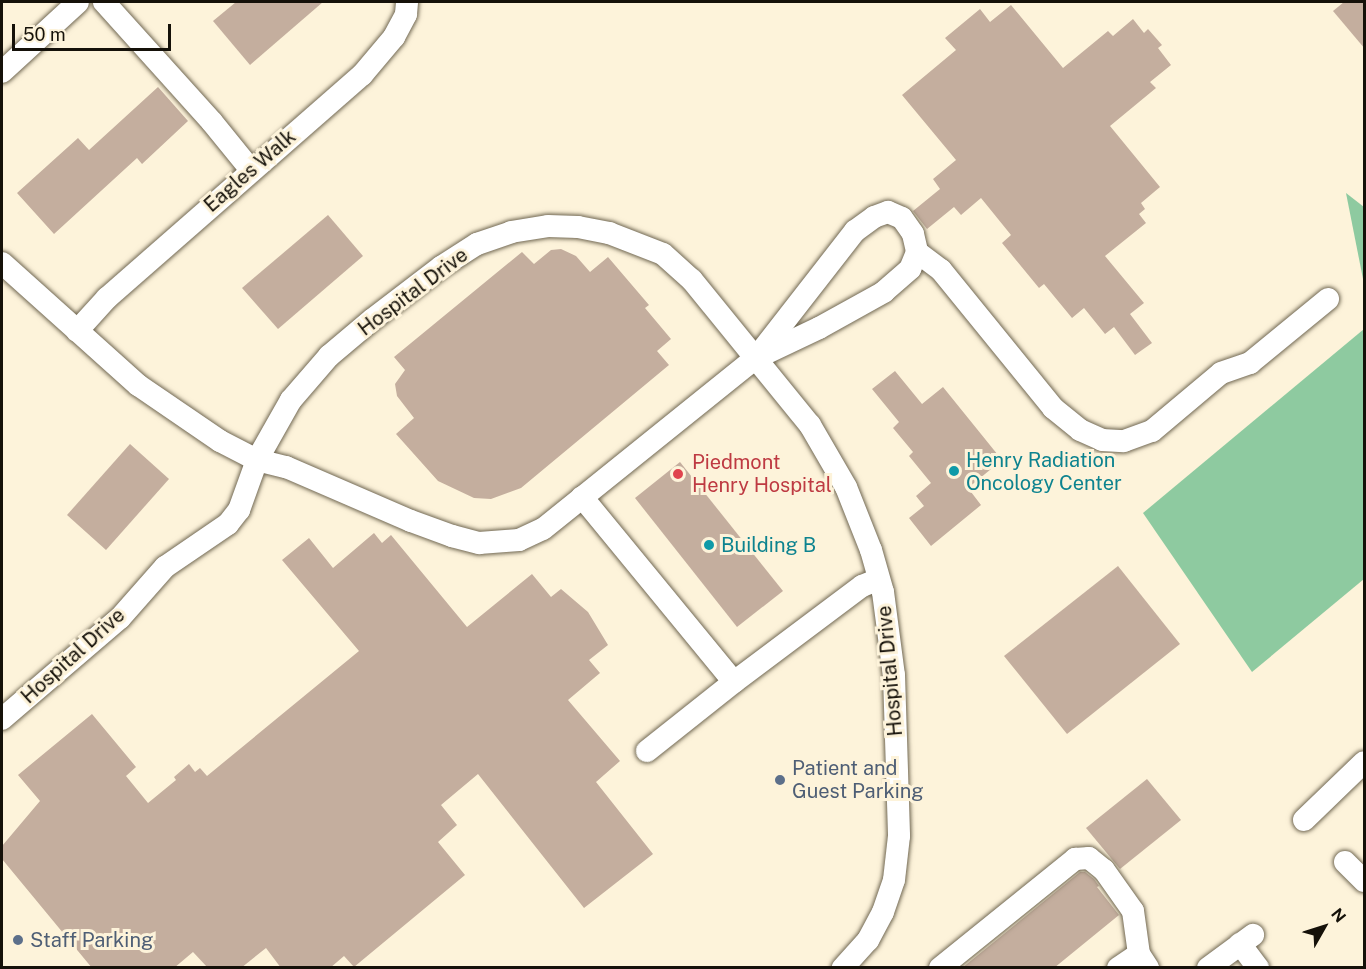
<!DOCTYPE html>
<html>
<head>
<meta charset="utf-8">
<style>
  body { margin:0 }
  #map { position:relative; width:1366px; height:969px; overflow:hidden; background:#fdf3da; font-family:"Public Sans",sans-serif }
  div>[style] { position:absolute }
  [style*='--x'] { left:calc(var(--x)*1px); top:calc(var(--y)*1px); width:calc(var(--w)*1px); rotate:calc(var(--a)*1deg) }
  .forest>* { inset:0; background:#8ecaa0 }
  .building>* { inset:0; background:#c4ae9e }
  .roads { filter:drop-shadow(0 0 2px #716853) drop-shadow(0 0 2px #716853) }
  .minor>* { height:22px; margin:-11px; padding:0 11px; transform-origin:11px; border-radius:11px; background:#fff }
  .dots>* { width:16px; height:16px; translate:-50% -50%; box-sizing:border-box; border:3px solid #fdf3da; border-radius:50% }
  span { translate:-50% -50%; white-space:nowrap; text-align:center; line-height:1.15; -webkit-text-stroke:6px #fdf3da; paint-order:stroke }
  .street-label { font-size:20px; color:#151109 }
  .culture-label { font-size:20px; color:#0d838f }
  .left { translate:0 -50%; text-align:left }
  .health-label { font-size:20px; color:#be3a42 }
  .service-label { font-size:20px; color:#4e5e75 }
  .frame { position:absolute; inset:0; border:3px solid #151109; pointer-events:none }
  .north { position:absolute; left:1294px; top:897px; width:60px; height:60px; -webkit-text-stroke:4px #fdf3da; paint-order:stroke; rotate:51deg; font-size:16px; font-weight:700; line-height:24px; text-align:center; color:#151109 }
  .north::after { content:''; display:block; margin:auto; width:21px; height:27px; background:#151109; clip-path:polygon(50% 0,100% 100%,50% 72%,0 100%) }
  .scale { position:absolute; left:12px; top:24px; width:159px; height:27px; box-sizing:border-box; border:3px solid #151109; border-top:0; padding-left:8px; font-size:18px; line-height:21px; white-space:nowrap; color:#151109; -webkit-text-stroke:4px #fdf3da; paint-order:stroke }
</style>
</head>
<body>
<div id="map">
  <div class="forest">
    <div style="clip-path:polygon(1346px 193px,1364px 207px,1364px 284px)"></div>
    <div style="clip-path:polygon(1364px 329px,1364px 579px,1252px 672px,1143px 513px)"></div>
  </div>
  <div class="building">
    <div style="clip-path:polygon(236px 2px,323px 2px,250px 65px,213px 21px)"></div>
    <div style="clip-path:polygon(1344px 2px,1365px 2px,1365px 49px,1333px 11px)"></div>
    <div style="clip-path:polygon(1011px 5px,1063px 68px,1108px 31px,1113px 36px,1133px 19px,1144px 33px,1148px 29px,1162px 45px,1158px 48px,1171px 65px,1150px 82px,1156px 88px,1110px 126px,1160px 187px,1141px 203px,1145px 209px,1139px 214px,1146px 223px,1105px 256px,1144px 303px,1130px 314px,1152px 343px,1135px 355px,1114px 327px,1105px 334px,1084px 308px,1072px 318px,1044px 284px,1039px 288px,1002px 243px,1011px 235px,981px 198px,961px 215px,954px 207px,927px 229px,913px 211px,940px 189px,933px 179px,956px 160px,902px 95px,956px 50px,945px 38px,980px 9px,990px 22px)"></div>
    <div style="clip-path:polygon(158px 87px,188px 121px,142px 164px,137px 158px,54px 234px,17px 193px,78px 138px,89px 150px)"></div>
    <div style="clip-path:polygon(328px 215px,363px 256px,278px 329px,242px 288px)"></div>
    <div style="clip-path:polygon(561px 249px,576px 256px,590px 272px,608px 257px,649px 305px,645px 308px,671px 339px,657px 351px,669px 365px,521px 488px,491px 499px,474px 498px,438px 481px,396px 434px,414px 418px,397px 396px,395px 384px,405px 370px,394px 357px,522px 252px,534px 264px,551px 250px)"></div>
    <div style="clip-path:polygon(895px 371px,922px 404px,943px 387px,1002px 460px,968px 488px,981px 505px,931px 546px,909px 518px,924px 506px,916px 496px,931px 483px,909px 456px,913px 452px,893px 428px,899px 422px,872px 389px)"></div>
    <div style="clip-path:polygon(130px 444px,169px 479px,106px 550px,67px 515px)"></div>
    <div style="clip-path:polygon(680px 462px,783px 591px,737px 627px,635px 498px)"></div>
    <div style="clip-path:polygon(374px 533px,382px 543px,391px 535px,467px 627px,532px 574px,551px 597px,561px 589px,588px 612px,608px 645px,589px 660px,600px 673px,568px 700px,620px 761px,596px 782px,653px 854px,584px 908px,478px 774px,441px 805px,457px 825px,438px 842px,465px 875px,354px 967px,344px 956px,330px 968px,281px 968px,266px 948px,241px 968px,208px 968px,193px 952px,174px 968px,92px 968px,2px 859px,2px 846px,40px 801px,18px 775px,92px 714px,136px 767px,126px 776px,148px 803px,176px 780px,174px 777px,189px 764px,195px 772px,200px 768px,207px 776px,359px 651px,282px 560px,309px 538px,333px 568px)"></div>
    <div style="clip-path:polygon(1118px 566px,1180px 644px,1067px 734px,1004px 656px)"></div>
    <div style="clip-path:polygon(1147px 779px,1181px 820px,1120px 869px,1086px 828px)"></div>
    <div style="clip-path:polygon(1080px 872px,1085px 872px,1094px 879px,1099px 886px,1097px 887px,1119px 915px,1054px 968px,962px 968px)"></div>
  </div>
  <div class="roads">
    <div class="minor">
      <div style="--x:104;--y:2;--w:161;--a:48"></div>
      <div style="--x:212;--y:122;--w:62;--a:50.9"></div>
      <div style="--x:2;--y:72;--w:103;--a:-42.6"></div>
      <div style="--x:917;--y:252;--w:30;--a:37"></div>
      <div style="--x:941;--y:270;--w:178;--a:50.9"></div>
      <div style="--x:1053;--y:408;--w:35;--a:39"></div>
      <div style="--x:1080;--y:430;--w:24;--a:24"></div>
      <div style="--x:1102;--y:440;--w:22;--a:3"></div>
      <div style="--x:1124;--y:441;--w:30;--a:-20"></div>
      <div style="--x:1152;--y:431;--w:90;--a:-40"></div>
      <div style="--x:1221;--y:373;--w:31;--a:-19"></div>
      <div style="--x:1250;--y:363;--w:101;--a:-39.4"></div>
      <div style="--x:2;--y:263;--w:183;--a:41.9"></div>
      <div style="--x:138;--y:385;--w:99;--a:34.3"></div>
      <div style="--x:220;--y:441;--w:42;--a:27.2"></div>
      <div style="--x:257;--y:460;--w:30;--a:14"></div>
      <div style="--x:286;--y:467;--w:136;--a:23.4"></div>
      <div style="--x:411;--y:521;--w:44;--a:20.1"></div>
      <div style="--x:452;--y:536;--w:28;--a:15"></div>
      <div style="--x:479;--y:543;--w:40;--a:-4.3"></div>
      <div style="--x:519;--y:540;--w:26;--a:-25"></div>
      <div style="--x:543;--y:529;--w:273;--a:-38.8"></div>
      <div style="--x:756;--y:358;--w:161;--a:-52.1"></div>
      <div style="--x:855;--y:231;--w:24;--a:-36"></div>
      <div style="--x:874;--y:217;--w:15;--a:-20"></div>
      <div style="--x:888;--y:212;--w:15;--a:23"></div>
      <div style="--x:902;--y:218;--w:19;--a:55"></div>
      <div style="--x:913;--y:234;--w:18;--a:77"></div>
      <div style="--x:917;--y:252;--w:18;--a:112"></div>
      <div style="--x:910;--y:269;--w:35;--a:139"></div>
      <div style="--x:884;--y:292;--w:74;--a:151"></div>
      <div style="--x:819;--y:328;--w:70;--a:154.5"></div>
      <div style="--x:77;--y:331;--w:45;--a:-47.7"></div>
      <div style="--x:107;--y:298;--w:339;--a:-41.2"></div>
      <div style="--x:362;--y:75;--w:50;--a:-49.9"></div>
      <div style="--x:394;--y:37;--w:26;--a:-62"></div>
      <div style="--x:406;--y:14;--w:12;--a:-85"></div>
      <div style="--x:582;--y:497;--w:239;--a:50.6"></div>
      <div style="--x:734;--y:682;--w:160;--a:-36.9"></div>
      <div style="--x:862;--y:586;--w:18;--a:-22"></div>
      <div style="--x:2;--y:719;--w:155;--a:-40.6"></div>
      <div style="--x:120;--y:618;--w:68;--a:-48.6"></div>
      <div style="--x:165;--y:567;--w:76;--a:-34.3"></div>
      <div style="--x:228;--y:524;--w:18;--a:-52"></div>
      <div style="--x:239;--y:510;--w:53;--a:-70.2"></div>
      <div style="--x:257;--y:460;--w:69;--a:-60.5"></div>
      <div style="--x:291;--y:400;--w:58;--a:-49.2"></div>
      <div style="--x:329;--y:356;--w:57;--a:-40.1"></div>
      <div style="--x:373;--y:319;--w:86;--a:-37.4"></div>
      <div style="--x:441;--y:267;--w:43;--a:-32.6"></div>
      <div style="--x:477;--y:244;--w:36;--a:-19"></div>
      <div style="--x:511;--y:232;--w:37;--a:-9"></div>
      <div style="--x:548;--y:226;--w:30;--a:2"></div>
      <div style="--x:578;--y:227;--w:32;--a:11"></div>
      <div style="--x:609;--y:233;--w:58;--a:21.3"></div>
      <div style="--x:663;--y:254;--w:39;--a:42"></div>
      <div style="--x:692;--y:280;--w:187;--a:50.9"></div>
      <div style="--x:810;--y:425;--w:72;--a:59.9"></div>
      <div style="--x:846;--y:487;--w:68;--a:68.4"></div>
      <div style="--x:871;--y:550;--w:44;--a:74.1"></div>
      <div style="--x:883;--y:592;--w:84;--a:82.5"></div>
      <div style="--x:894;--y:675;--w:161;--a:88.2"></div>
      <div style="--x:899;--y:836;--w:44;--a:96.5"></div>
      <div style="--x:894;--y:880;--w:34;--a:109"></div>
      <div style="--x:883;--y:912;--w:32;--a:118"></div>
      <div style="--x:868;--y:940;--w:38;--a:132"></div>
      <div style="--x:647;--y:751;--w:111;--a:-38.4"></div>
      <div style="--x:1304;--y:820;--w:83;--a:-44"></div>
      <div style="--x:1345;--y:862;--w:27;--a:45"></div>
      <div style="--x:1240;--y:944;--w:30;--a:53"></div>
      <div style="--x:940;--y:968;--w:174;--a:-38.9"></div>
      <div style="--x:1075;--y:859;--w:14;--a:-4"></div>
      <div style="--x:1089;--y:858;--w:19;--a:39"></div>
      <div style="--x:1104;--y:870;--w:50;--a:54.7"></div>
      <div style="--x:1133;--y:911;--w:43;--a:82.1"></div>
      <div style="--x:1139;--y:954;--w:17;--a:57"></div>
      <div style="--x:1118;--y:968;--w:25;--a:-34"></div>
      <div style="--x:1208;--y:968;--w:56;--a:-36.3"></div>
    </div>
  </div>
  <div class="dots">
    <div style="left:954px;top:471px;background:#0f9aa8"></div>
    <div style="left:678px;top:474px;background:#e0444e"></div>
    <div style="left:709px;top:545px;background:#0f9aa8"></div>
    <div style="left:780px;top:780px;background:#5c6f8a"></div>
    <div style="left:18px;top:940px;background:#5c6f8a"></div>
  </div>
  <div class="street-label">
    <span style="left:250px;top:171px;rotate:-41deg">Eagles Walk</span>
    <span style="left:413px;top:292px;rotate:-37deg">Hospital Drive</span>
    <span style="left:73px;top:656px;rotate:-42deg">Hospital Drive</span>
    <span style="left:890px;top:671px;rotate:-95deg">Hospital Drive</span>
  </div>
  <div class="culture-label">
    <span class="left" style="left:966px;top:472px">Henry Radiation<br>Oncology Center</span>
    <span class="left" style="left:721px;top:545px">Building B</span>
  </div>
  <div class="health-label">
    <span class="left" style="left:692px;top:474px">Piedmont<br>Henry Hospital</span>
  </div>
  <div class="service-label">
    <span class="left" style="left:792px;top:780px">Patient and<br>Guest Parking</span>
    <span class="left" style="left:30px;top:940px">Staff Parking</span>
  </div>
  <div class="frame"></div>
  <div class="north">N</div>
  <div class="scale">50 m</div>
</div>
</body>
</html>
